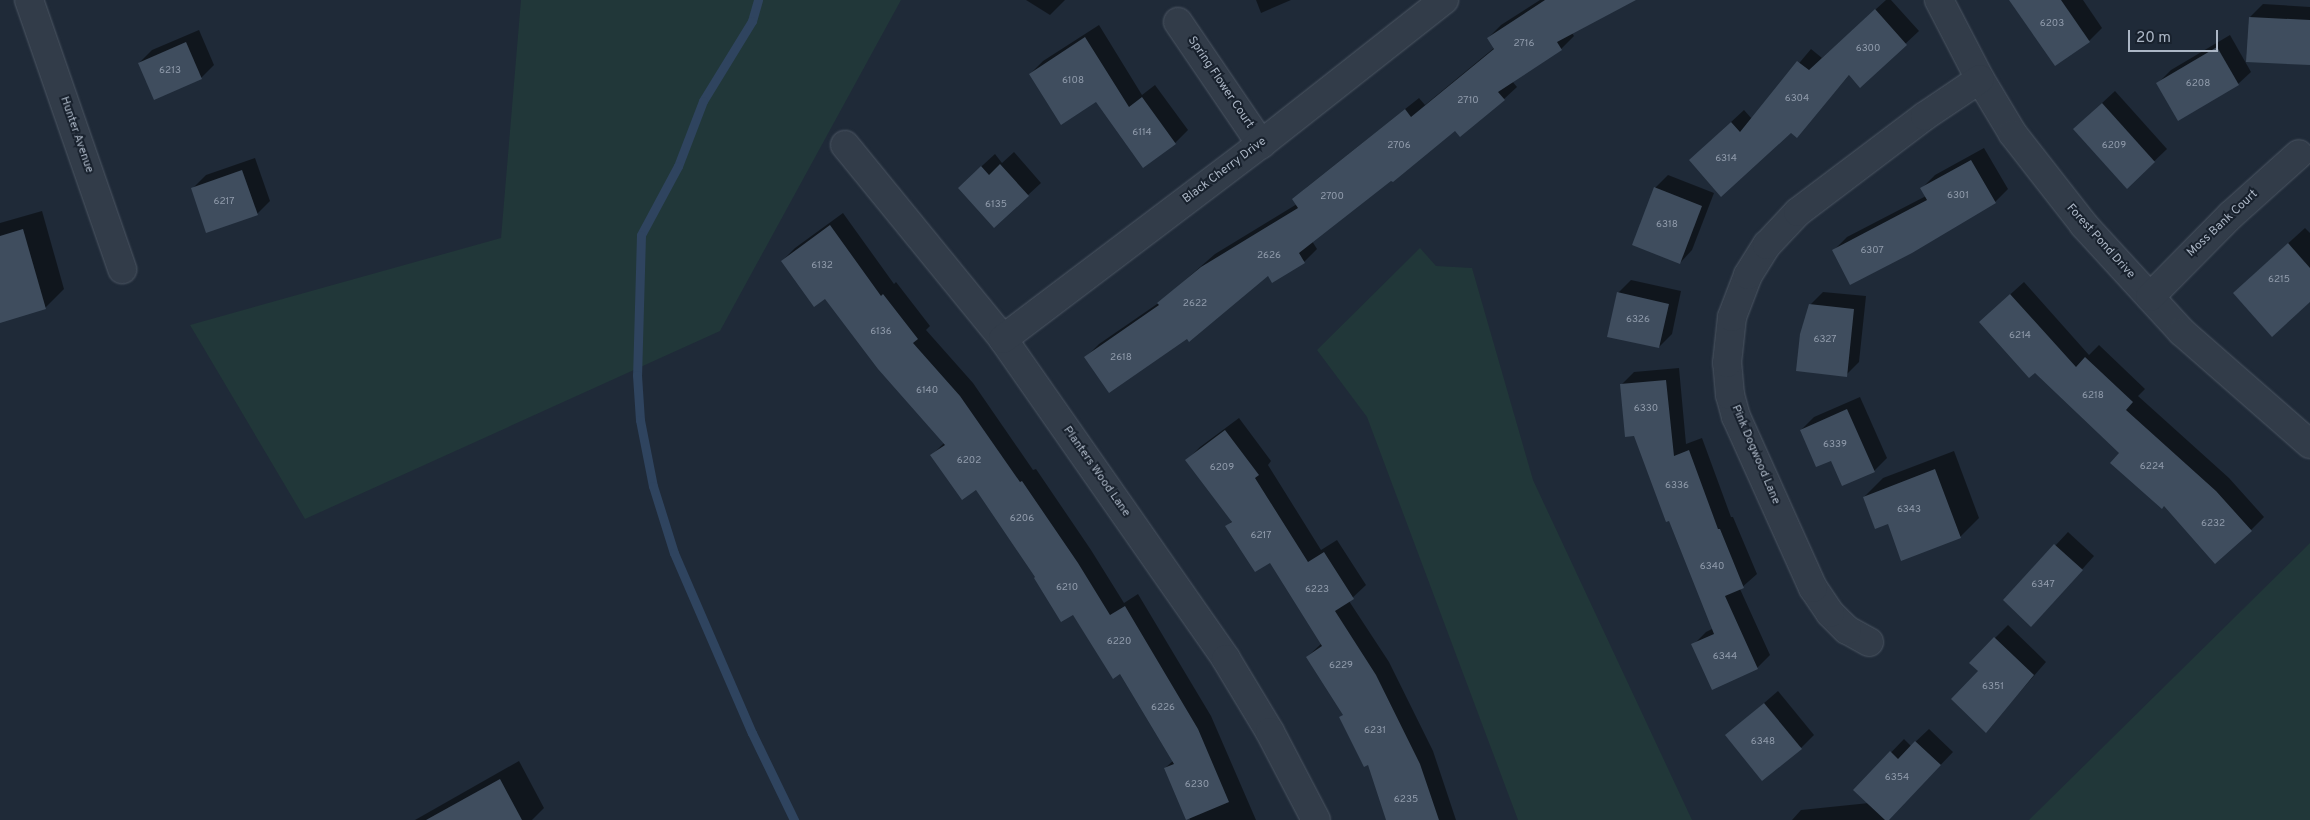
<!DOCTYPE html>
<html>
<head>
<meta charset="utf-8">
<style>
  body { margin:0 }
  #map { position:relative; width:2310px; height:820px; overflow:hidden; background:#1f2a38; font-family:Overpass,sans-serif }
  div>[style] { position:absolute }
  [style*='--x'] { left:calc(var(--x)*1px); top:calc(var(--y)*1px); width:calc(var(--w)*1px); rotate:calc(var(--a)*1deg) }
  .green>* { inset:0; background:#213739 }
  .shadow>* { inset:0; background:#0007 }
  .stream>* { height:9px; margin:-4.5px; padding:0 4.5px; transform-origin:4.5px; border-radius:4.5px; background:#2f445f }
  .building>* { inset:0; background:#3f4d5e }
  .roads { filter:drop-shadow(0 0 1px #4d5764) drop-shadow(0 0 1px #4d5764) }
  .minor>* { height:28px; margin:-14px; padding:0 14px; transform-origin:14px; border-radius:14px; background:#323c49 }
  span { translate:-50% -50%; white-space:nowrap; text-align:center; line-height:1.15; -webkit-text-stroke:4px #18212d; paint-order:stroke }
  .number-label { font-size:10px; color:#919cac }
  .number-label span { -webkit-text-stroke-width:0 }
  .street-label { font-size:12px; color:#acb7c6 }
  .scale { position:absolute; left:2128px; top:30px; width:90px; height:22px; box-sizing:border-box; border:2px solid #acb7c6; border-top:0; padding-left:6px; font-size:15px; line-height:18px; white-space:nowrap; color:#acb7c6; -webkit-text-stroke:4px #18212d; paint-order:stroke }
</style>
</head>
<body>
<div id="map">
  <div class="green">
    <div style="clip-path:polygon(521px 0,901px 0,720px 331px,305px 519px,190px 325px,501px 238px)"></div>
    <div style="clip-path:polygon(1420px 248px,1436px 266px,1472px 268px,1533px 480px,1692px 820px,1518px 820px,1367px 417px,1317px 350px)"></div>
    <div style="clip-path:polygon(2310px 543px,2310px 820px,2029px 820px)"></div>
  </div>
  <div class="shadow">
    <div style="clip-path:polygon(1026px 0,1065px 0,1050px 15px)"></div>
    <div style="clip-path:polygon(1256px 0,1291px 0,1261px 13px)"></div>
    <div style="clip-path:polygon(1540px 0,1634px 0,1572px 33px,1574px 36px,1561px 49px,1512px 81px,1517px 87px,1504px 99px,1456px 129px,1312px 241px,1317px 249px,1304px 262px,1268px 275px,1187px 337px,1086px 357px,1099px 344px,1160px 302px,1215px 254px,1297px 204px,1294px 200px,1307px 187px,1419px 98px,1425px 105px,1494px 48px,1488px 38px,1501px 25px)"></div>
    <div style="clip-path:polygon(1886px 0,1891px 0,1919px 31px,1860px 86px,1850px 74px,1797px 136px,1791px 132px,1704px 147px,1744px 110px,1752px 119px,1811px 49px,1822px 58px)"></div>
    <div style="clip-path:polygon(2022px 0,2083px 0,2102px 28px,2089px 41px,2056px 64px)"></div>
    <div style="clip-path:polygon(2263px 4px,2310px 7px,2310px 64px,2250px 17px)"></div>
    <div style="clip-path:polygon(1099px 25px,1142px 95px,1155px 85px,1188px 130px,1175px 143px,1096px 100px,1030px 74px,1043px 61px)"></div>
    <div style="clip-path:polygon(199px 30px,214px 65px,201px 78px,139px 63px,152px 50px)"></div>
    <div style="clip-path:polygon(2230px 35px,2251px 72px,2238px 84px,2158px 83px,2171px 70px)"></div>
    <div style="clip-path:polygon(2115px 91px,2167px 149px,2127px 187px,2088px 116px)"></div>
    <div style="clip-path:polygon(1984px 148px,2008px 189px,1995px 202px,1834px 250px,1847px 237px,1926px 196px,1922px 188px,1935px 175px)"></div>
    <div style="clip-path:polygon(1014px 152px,1041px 183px,1028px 195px,972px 175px,995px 154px,1002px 163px)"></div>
    <div style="clip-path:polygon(255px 158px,270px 201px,257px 214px,193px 188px,206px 175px)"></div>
    <div style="clip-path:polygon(1668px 175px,1714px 193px,1692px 250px,1680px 263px,1655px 188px)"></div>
    <div style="clip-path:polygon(42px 211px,64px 289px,45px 308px,0 321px,0 223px)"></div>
    <div style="clip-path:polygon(843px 213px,894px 284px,896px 282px,930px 326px,926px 330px,973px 383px,1033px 470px,1036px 469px,1091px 550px,1124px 603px,1138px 594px,1211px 716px,1256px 820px,1190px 820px,1165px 768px,1174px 760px,1120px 672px,1074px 613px,1037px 576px,976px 488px,932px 455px,944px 443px,826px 297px,782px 261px,795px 248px)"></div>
    <div style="clip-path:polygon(2305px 228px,2310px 233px,2310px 301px,2251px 277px)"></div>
    <div style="clip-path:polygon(1631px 280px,1681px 291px,1672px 334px,1659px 347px,1618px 293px)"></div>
    <div style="clip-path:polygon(2024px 282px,2089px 355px,2099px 345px,2145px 389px,2138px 396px,2229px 478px,2264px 517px,2251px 530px,2121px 452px,1994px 309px)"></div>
    <div style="clip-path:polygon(1823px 292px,1866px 296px,1859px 362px,1846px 375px,1810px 305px)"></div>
    <div style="clip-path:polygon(1679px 368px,1686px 444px,1702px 438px,1731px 517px,1733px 517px,1757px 574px,1740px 589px,1770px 655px,1757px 668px,1693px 645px,1706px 632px,1714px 628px,1621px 385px,1634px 372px)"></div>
    <div style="clip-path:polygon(1860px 397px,1887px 458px,1874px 471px,1831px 459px,1801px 430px,1814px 417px)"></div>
    <div style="clip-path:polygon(1239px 418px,1271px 461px,1268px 465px,1321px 550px,1337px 540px,1366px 585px,1349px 601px,1389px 662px,1433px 751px,1456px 820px,1388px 820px,1369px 763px,1344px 714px,1307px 657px,1322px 643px,1270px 561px,1227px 526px,1232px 521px,1187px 460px,1200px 447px)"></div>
    <div style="clip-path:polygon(1954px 451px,1979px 518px,1960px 537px,1889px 522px,1864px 497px,1883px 478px)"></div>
    <div style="clip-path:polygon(2068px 532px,2094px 556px,2044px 612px,2005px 600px)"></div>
    <div style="clip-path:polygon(2008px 625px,2046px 662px,1986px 731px,1979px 671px,1970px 663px)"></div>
    <div style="clip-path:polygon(1778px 691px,1814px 735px,1801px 748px,1727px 735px)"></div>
    <div style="clip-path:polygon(1929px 729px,1953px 752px,1888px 820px,1792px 820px,1801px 810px,1869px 803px,1855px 790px,1904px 739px,1911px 746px)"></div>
    <div style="clip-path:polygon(519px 761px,544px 808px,532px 820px,415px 820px)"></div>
  </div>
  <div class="stream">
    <div style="--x:758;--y:0;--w:22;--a:106"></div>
    <div style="--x:752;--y:21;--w:94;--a:121.5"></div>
    <div style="--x:703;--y:101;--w:70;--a:111"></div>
    <div style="--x:678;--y:166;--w:78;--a:118.2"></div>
    <div style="--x:641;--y:235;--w:140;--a:91.6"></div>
    <div style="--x:637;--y:375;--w:45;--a:86.2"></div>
    <div style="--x:640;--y:420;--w:67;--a:78.9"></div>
    <div style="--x:653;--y:486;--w:70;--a:72.6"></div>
    <div style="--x:674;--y:553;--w:196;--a:66.6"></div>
    <div style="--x:752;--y:733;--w:97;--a:64.2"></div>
  </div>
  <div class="building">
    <div style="clip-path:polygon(1545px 0,1636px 0,1557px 42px,1562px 50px,1498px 92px,1505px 100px,1460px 137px,1455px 131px,1393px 182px,1391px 181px,1299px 253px,1305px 263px,1272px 283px,1268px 276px,1189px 342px,1187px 339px,1109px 393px,1084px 357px,1159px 305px,1157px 303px,1201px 267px,1298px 208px,1292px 199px,1405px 109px,1411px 117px,1494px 49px,1487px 38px)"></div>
    <div style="clip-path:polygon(2009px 0,2061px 0,2090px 42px,2055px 66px)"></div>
    <div style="clip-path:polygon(1875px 9px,1907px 45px,1860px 88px,1849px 75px,1797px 138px,1791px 133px,1721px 197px,1689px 160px,1731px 122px,1740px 132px,1797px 61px,1809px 70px)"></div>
    <div style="clip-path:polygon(2249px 17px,2310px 20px,2310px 65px,2246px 62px)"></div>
    <div style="clip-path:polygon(1085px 37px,1129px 107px,1142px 97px,1176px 144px,1143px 168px,1096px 102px,1061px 125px,1029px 74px)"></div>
    <div style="clip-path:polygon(186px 42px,202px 79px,154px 100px,138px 63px)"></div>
    <div style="clip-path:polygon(2217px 47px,2239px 85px,2178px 121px,2156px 83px)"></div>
    <div style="clip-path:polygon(2102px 103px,2155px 162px,2127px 189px,2073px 129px)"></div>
    <div style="clip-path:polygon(1971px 160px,1996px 203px,1912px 253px,1850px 285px,1832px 250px,1927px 200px,1920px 188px)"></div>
    <div style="clip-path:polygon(1000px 164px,1029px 196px,994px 228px,958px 188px,981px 166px,989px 175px)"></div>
    <div style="clip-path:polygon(242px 170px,258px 215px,206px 233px,191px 188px)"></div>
    <div style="clip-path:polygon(1654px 187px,1702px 206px,1680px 264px,1632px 245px)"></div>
    <div style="clip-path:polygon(830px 225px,881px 296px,883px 294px,918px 339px,913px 343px,960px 396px,1020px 482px,1022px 481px,1078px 563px,1110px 615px,1125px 606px,1198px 729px,1229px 802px,1186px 820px,1164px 768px,1174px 764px,1120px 674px,1113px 679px,1073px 615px,1061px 622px,1034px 578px,1035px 577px,976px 490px,962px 500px,930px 455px,945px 445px,878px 369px,825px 299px,814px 307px,781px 261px)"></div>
    <div style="clip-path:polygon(23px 229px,46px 309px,0 323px,0 236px)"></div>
    <div style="clip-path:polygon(2288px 243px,2310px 268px,2310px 302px,2272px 337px,2233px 293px)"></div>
    <div style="clip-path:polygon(1617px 292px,1669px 304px,1659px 348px,1607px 337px)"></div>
    <div style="clip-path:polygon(2010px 294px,2076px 367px,2085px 357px,2133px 402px,2126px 410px,2216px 491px,2252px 531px,2215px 564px,2164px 506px,2162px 509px,2110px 463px,2119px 453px,2035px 373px,2029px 378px,1979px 322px)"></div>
    <div style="clip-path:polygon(1809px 304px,1854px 309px,1847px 377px,1796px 371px,1800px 334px)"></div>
    <div style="clip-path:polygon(1666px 380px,1674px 456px,1689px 450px,1718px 529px,1720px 529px,1744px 588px,1725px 596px,1758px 669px,1712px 690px,1691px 644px,1714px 634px,1669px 521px,1666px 522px,1634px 436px,1625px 437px,1620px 384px)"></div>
    <div style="clip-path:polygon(1847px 409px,1875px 472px,1842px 486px,1831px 461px,1816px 467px,1800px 430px)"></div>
    <div style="clip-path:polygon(1225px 430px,1259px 475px,1255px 478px,1308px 562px,1324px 552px,1354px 599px,1335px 611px,1376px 675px,1420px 764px,1439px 820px,1386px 820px,1368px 765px,1364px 767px,1339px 717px,1343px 715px,1306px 657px,1322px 646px,1270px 563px,1255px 572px,1225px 526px,1232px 522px,1185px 460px)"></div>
    <div style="clip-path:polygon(1935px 469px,1961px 538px,1901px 561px,1888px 524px,1875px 529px,1863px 497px)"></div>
    <div style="clip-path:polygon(2054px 544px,2083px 570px,2031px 627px,2003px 600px)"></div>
    <div style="clip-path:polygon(1994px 637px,2034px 675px,1986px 733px,1951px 699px,1978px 671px,1969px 663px)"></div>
    <div style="clip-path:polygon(1764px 703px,1802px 749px,1762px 781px,1725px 735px)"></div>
    <div style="clip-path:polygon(1915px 741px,1941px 765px,1889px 820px,1885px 820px,1853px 790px,1890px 751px,1898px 759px)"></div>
    <div style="clip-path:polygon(500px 779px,522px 820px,426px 820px)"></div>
  </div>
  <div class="roads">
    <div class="minor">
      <div style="--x:29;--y:0;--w:285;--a:70.9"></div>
      <div style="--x:1939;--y:0;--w:89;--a:62.6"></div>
      <div style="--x:1980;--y:79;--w:64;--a:59"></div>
      <div style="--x:2013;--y:134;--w:115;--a:52"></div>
      <div style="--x:2084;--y:225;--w:145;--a:47.5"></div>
      <div style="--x:2182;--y:332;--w:170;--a:41.2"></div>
      <div style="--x:1178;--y:22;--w:148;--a:55.8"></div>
      <div style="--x:845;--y:145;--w:250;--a:50.8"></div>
      <div style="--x:1003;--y:339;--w:390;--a:55.1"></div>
      <div style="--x:1226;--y:659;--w:85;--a:58.9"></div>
      <div style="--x:1270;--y:732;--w:99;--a:62.4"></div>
      <div style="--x:2150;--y:297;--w:115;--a:-45.4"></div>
      <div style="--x:2231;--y:215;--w:91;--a:-41.9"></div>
      <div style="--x:1003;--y:339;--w:323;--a:-37.1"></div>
      <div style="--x:1261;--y:144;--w:233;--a:-38.2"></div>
      <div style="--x:1869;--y:642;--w:25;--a:-151"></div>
      <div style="--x:1847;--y:630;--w:24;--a:-135"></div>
      <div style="--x:1830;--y:613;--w:30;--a:-124"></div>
      <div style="--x:1813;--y:588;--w:188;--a:-114.2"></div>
      <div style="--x:1736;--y:417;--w:23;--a:-105"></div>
      <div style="--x:1730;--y:395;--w:32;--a:-95"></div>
      <div style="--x:1727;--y:363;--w:46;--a:-83.8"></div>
      <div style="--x:1732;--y:317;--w:45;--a:-69.1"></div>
      <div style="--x:1748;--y:275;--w:36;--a:-58"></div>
      <div style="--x:1767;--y:245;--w:45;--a:-46.8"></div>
      <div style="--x:1798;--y:212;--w:159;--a:-37.1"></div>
      <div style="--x:1925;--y:116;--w:66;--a:-33.9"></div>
    </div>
  </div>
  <div class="number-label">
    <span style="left:2052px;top:24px">6203</span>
    <span style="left:1524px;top:44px">2716</span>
    <span style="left:1868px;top:49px">6300</span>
    <span style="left:170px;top:71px">6213</span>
    <span style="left:1073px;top:81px">6108</span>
    <span style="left:2198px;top:84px">6208</span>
    <span style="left:1797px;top:99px">6304</span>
    <span style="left:1468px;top:101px">2710</span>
    <span style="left:1142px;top:133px">6114</span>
    <span style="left:1399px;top:146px">2706</span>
    <span style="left:2114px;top:146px">6209</span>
    <span style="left:1726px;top:159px">6314</span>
    <span style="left:1958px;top:196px">6301</span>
    <span style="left:1332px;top:197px">2700</span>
    <span style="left:224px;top:202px">6217</span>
    <span style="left:996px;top:205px">6135</span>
    <span style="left:1667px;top:225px">6318</span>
    <span style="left:1872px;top:251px">6307</span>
    <span style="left:1269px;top:256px">2626</span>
    <span style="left:822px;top:266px">6132</span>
    <span style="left:2279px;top:280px">6215</span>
    <span style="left:1195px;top:304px">2622</span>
    <span style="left:1638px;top:320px">6326</span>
    <span style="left:881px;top:332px">6136</span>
    <span style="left:2020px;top:336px">6214</span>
    <span style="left:1825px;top:340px">6327</span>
    <span style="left:1121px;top:358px">2618</span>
    <span style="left:927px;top:391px">6140</span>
    <span style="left:2093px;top:396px">6218</span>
    <span style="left:1646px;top:409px">6330</span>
    <span style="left:1835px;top:445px">6339</span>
    <span style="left:969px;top:461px">6202</span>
    <span style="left:2152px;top:467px">6224</span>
    <span style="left:1222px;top:468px">6209</span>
    <span style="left:1677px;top:486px">6336</span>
    <span style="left:1909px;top:510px">6343</span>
    <span style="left:1022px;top:519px">6206</span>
    <span style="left:2213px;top:524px">6232</span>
    <span style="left:1261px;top:536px">6217</span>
    <span style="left:1712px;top:567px">6340</span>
    <span style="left:2043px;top:585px">6347</span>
    <span style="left:1067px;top:588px">6210</span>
    <span style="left:1317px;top:590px">6223</span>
    <span style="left:1119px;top:642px">6220</span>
    <span style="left:1725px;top:657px">6344</span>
    <span style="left:1341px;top:666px">6229</span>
    <span style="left:1993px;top:687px">6351</span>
    <span style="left:1163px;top:708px">6226</span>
    <span style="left:1375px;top:731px">6231</span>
    <span style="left:1763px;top:742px">6348</span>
    <span style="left:1897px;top:778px">6354</span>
    <span style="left:1197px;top:785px">6230</span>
    <span style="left:1406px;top:800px">6235</span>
  </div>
  <div class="street-label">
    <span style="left:1220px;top:83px;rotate:56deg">Spring Flower Court</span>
    <span style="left:76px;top:135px;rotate:71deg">Hunter Avenue</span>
    <span style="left:1225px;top:171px;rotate:-37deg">Black Cherry Drive</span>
    <span style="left:2223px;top:224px;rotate:-43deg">Moss Bank Court</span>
    <span style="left:2100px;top:242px;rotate:48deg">Forest Pond Drive</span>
    <span style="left:1755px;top:455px;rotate:67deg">Pink Dogwood Lane</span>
    <span style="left:1096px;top:472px;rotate:55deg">Planters Wood Lane</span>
  </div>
  <div class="scale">20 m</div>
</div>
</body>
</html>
